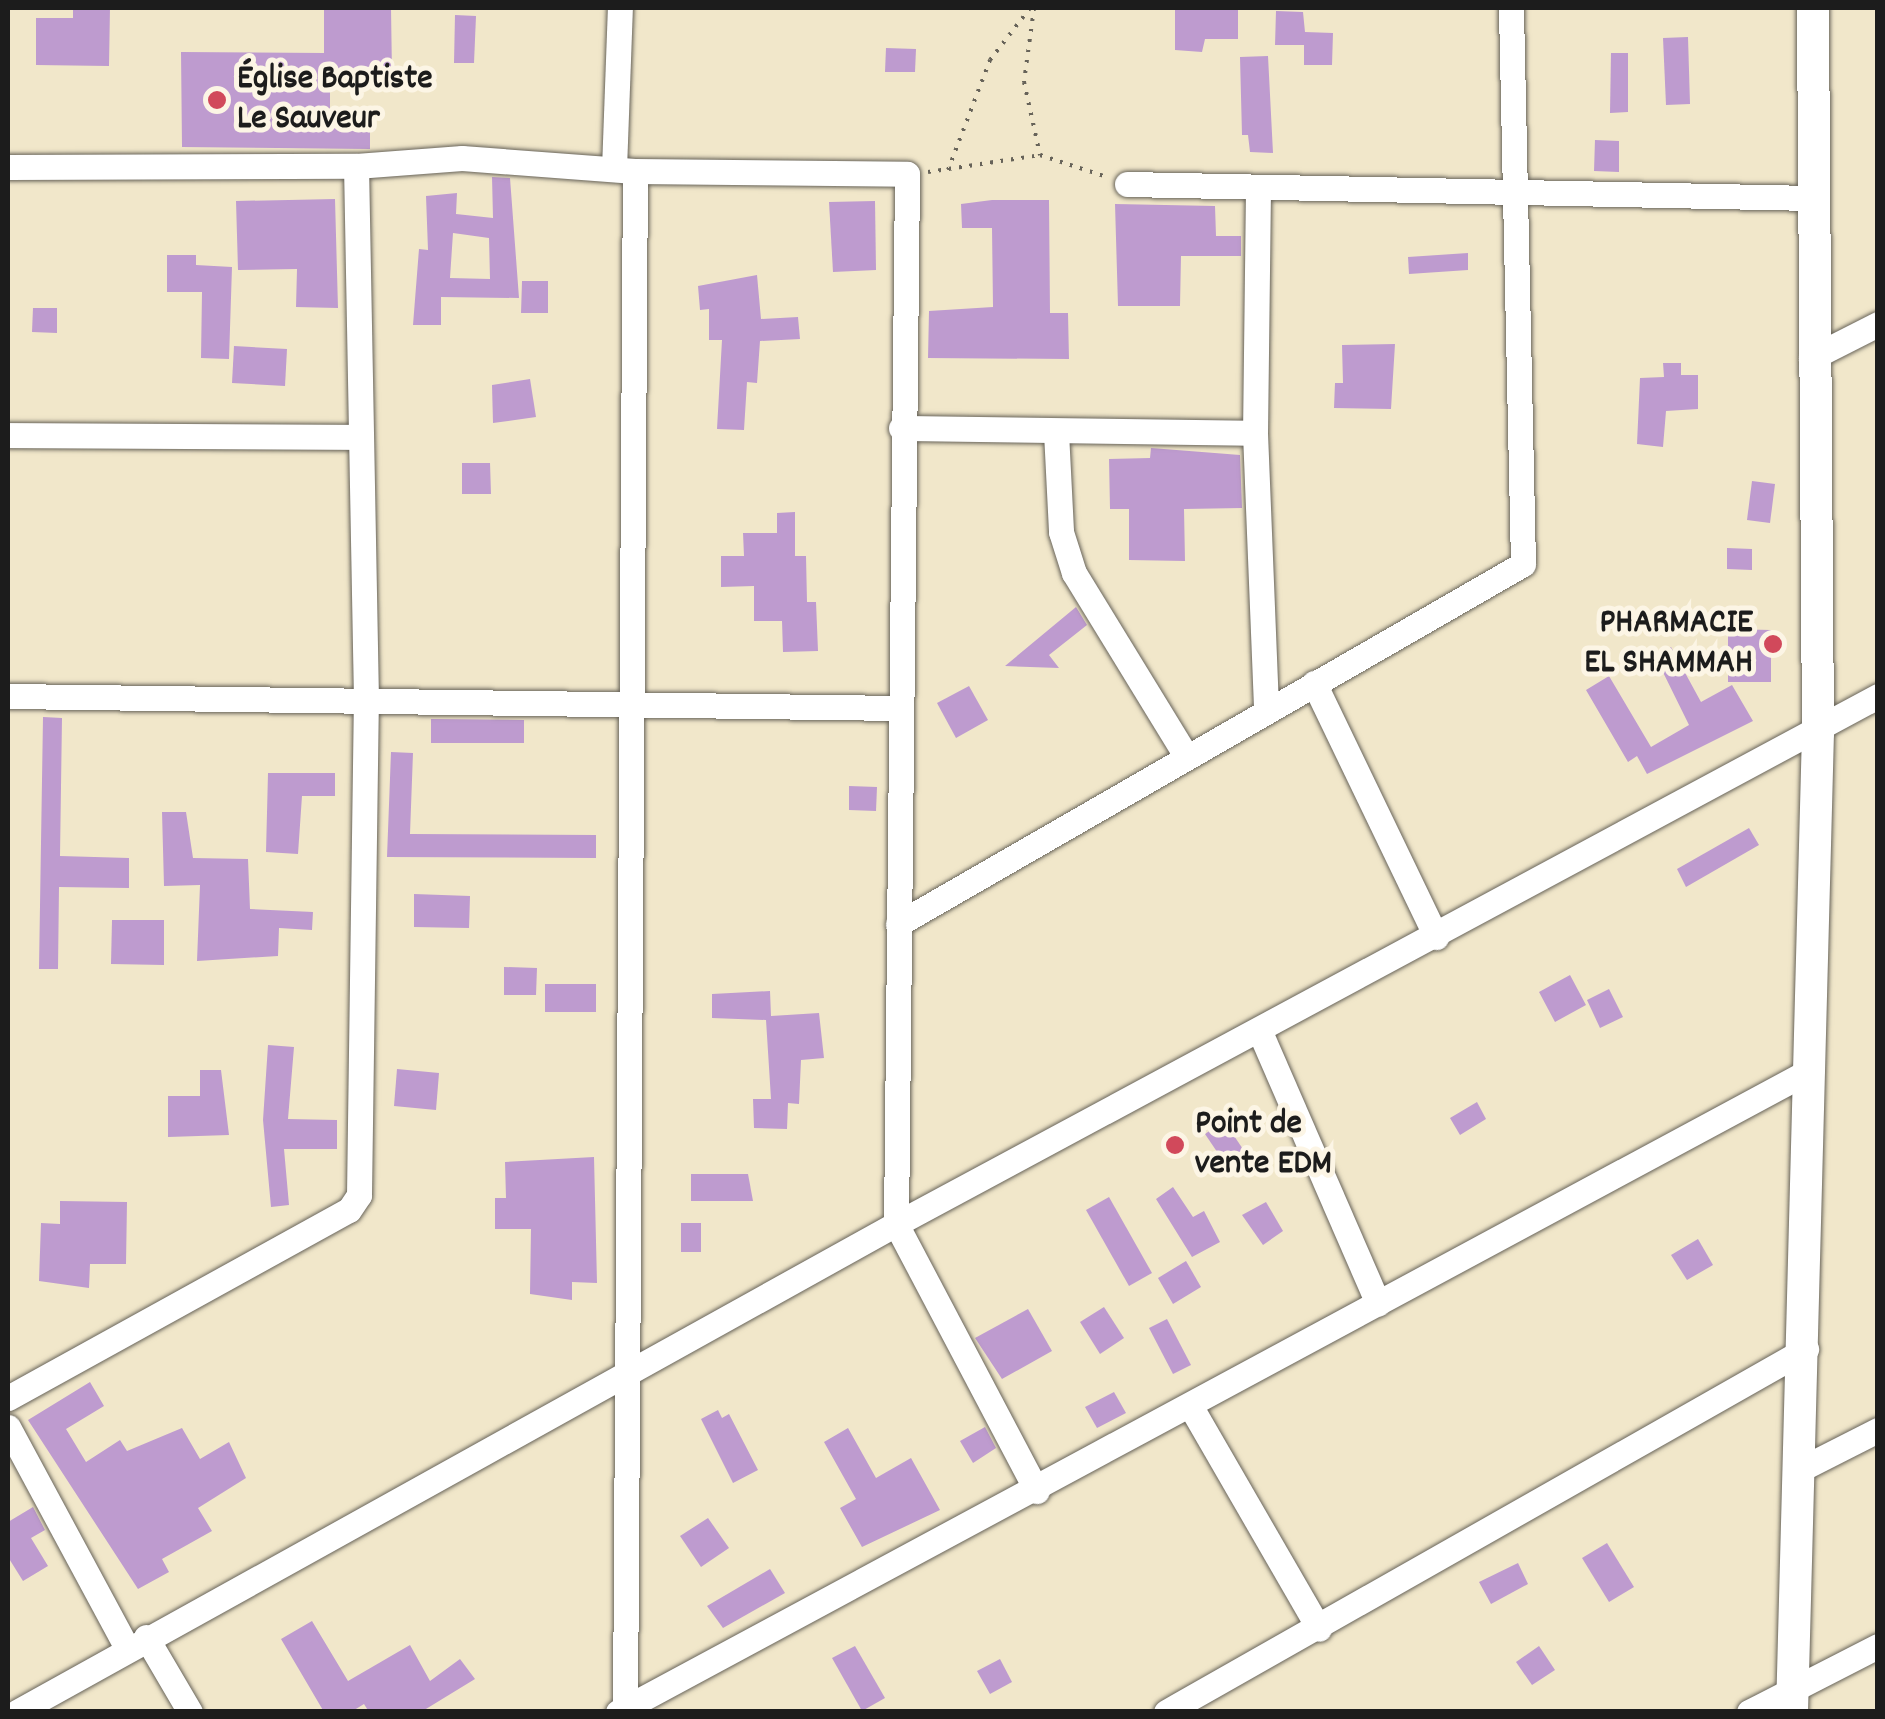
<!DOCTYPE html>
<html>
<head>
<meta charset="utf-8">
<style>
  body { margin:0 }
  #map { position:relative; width:1885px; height:1719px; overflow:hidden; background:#f1e7ca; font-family:Dekko,sans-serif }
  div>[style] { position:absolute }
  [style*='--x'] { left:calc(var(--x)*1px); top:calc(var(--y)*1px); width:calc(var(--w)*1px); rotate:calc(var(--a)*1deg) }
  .building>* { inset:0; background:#be9bcf }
  .path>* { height:4px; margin-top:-2px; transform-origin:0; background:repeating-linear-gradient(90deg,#676359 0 2.5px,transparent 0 10.5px) }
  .roads { filter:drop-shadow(0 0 2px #676359) drop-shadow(0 0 2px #676359) }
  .minor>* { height:25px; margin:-12.5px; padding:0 12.5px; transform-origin:12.5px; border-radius:12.5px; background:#fff }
  .tertiary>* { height:32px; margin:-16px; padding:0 16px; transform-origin:16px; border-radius:16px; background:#fff }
  .dots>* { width:28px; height:28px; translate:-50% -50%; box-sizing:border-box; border:5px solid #fcf5e5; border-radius:50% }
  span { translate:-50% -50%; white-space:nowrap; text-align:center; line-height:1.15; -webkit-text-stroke:10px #fcf5e5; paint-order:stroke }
  .poi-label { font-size:35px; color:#1c1c1c; font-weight:700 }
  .left { translate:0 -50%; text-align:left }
  .right { translate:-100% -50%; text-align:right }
  .frame { position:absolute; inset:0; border:10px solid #1c1c1c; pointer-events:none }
</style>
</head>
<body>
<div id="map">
  <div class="building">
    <div style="clip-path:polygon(73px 8px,110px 8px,109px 66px,36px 65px,36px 18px,73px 18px)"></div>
    <div style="clip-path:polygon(324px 8px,391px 8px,392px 74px,330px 75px,330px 128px,370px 128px,370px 149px,182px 147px,181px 52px,324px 53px)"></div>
    <div style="clip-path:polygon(1175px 8px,1238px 8px,1238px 39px,1205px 39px,1202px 52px,1175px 50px)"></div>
    <div style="clip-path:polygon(1276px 11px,1303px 12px,1305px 32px,1333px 33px,1332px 65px,1304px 65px,1304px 45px,1275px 45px)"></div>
    <div style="clip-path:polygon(455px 15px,476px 16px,474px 63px,454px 63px)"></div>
    <div style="clip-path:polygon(1688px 37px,1690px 104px,1666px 105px,1663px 38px)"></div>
    <div style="clip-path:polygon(886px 48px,916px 49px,915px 72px,885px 72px)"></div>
    <div style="clip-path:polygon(1611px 53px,1628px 53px,1628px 112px,1610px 113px)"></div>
    <div style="clip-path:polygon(1268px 56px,1273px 153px,1250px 152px,1248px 135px,1242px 135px,1240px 57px)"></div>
    <div style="clip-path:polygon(1595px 140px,1619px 141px,1619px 172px,1594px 171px)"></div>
    <div style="clip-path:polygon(evenodd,492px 177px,510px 178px,519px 298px,441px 297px,441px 325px,413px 325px,419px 249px,428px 250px,426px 196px,457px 193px,456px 214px,493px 218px,492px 177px,453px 233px,489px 238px,490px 279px,450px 278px,453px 233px)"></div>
    <div style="clip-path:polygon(335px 199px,338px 308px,296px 307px,297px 269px,238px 270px,236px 201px)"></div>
    <div style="clip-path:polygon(992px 200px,1049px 200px,1050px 313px,1068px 313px,1069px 359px,928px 358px,929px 311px,993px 307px,992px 228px,962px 228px,961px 204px)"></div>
    <div style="clip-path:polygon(875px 201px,876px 270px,833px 272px,829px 202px)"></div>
    <div style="clip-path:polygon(1115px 204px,1215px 206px,1216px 236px,1241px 236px,1241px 256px,1181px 256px,1180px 306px,1118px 306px)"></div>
    <div style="clip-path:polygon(1468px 253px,1468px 270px,1409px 274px,1408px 257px)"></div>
    <div style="clip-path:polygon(167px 255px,196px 255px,196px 265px,232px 267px,229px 359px,201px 358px,202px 292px,167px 292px)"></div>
    <div style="clip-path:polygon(757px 275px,761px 319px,798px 317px,800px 339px,760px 341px,757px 383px,747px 382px,744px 430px,717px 429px,722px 340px,709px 340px,709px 309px,700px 310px,698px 286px)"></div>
    <div style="clip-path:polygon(522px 281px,548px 281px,548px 313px,521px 313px)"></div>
    <div style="clip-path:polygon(33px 308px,57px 308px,57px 333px,32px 332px)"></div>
    <div style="clip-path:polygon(1395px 344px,1391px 409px,1334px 408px,1335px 383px,1343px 383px,1342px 345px)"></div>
    <div style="clip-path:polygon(234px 346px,287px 349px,285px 386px,232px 383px)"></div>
    <div style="clip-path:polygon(1663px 363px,1681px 363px,1681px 375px,1698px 375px,1698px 409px,1666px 411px,1663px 447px,1637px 444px,1640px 378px,1664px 377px)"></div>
    <div style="clip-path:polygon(530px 379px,536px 417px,493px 423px,492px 385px)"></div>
    <div style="clip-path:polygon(1151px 448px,1240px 455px,1242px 508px,1184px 509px,1185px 561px,1129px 560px,1129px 509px,1110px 509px,1109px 459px,1150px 458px)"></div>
    <div style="clip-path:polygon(462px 463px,490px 463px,491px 494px,462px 494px)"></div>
    <div style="clip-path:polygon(1752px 481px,1775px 484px,1770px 523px,1747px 520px)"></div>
    <div style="clip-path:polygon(795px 512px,795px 556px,806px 556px,807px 602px,816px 602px,818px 651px,783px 652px,782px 621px,754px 621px,754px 586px,721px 587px,721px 556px,744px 556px,743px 533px,777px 533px,777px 513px)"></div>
    <div style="clip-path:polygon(1727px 548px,1752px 549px,1752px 570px,1727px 569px)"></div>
    <div style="clip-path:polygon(1076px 607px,1087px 625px,1049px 655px,1059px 668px,1005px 666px)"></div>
    <div style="clip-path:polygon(1728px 629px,1771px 630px,1771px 682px,1728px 682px)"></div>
    <div style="clip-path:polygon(1671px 647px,1701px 702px,1732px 685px,1753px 721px,1647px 774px,1637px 756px,1628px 762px,1586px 690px,1609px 676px,1651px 747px,1689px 725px,1655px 656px)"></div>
    <div style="clip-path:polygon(969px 686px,988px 720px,956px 738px,937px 703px)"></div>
    <div style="clip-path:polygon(43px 717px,62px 718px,60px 856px,129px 858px,129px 888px,59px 887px,58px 969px,39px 969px)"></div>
    <div style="clip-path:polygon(431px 719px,524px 720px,524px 743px,431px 743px)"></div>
    <div style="clip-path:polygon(391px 752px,413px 753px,410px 834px,596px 835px,596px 858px,387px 857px)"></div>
    <div style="clip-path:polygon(268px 773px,335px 773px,335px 796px,302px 796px,298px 854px,266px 852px)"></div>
    <div style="clip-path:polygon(849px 786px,877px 787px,876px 811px,849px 810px)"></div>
    <div style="clip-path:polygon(162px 812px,186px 812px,193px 858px,248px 859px,250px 909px,313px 912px,312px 930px,279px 928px,278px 956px,197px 961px,200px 885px,164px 886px)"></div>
    <div style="clip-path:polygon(1749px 828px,1759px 845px,1686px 887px,1677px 869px)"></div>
    <div style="clip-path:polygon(414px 894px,470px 896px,469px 928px,414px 927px)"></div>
    <div style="clip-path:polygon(112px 920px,164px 920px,164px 965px,111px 964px)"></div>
    <div style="clip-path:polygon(504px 967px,537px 968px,536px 995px,504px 995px)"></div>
    <div style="clip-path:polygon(1570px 975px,1586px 1005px,1555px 1022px,1539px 992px)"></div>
    <div style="clip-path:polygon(545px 984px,596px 984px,596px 1012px,545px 1012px)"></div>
    <div style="clip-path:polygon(1609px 989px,1623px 1017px,1600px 1028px,1587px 1000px)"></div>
    <div style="clip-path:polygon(770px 991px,771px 1016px,819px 1013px,824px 1058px,801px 1060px,799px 1104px,788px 1103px,787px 1129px,754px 1128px,753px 1099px,771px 1099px,766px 1020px,712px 1018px,712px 994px)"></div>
    <div style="clip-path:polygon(268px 1045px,294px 1047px,288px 1119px,337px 1120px,337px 1149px,284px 1149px,289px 1205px,271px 1207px,263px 1120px)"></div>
    <div style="clip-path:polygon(397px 1069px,439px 1073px,436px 1110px,394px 1106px)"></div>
    <div style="clip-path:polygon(200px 1070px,221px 1070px,229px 1135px,168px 1137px,168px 1096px,200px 1096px)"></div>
    <div style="clip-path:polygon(1477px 1102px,1486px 1119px,1460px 1135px,1450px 1118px)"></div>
    <div style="clip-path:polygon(1224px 1121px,1251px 1161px,1232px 1174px,1205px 1134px)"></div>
    <div style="clip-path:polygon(594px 1157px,597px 1283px,572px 1282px,572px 1300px,530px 1294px,531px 1229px,495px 1229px,495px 1198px,506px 1198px,505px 1162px)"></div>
    <div style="clip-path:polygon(691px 1174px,748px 1174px,753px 1201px,691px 1201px)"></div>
    <div style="clip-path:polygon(1173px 1187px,1193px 1217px,1204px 1211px,1220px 1242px,1192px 1257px,1156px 1199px)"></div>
    <div style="clip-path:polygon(1109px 1197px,1152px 1273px,1129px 1286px,1086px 1210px)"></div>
    <div style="clip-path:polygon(60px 1201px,127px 1202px,126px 1264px,90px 1264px,89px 1288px,39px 1281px,41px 1223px,60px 1224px)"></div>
    <div style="clip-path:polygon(1266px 1202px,1283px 1231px,1263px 1245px,1242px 1215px)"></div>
    <div style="clip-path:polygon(681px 1223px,701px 1223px,701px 1252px,681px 1252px)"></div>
    <div style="clip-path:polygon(1698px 1239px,1713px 1265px,1687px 1280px,1671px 1255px)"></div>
    <div style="clip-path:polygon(1186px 1261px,1201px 1287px,1173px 1304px,1158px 1278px)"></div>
    <div style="clip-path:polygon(1104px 1307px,1124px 1338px,1100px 1354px,1080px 1322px)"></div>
    <div style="clip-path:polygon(1028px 1309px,1052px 1351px,1002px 1379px,975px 1338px)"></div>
    <div style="clip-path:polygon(1167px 1319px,1191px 1365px,1173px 1374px,1149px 1328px)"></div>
    <div style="clip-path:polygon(90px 1382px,104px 1406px,66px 1429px,86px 1462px,120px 1440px,127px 1451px,182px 1428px,200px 1459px,229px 1442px,246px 1478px,198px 1508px,212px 1531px,162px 1559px,169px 1572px,138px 1589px,28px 1420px)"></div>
    <div style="clip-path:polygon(1114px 1392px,1126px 1413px,1097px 1428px,1085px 1407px)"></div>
    <div style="clip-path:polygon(718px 1410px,722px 1418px,729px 1414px,758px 1470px,733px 1483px,701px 1419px)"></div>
    <div style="clip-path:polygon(985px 1427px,996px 1448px,973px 1463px,960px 1441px)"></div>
    <div style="clip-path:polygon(848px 1428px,876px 1478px,911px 1458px,940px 1510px,862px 1547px,840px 1508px,856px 1499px,824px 1442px)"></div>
    <div style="clip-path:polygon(33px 1507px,45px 1530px,31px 1538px,48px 1566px,23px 1581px,8px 1557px,8px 1522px)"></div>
    <div style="clip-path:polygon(708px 1518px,729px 1548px,701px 1567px,680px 1536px)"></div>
    <div style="clip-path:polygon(1607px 1543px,1634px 1587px,1609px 1602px,1582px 1558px)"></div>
    <div style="clip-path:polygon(1518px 1563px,1528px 1584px,1491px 1604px,1479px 1582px)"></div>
    <div style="clip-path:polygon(770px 1569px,785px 1593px,723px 1628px,707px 1606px)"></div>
    <div style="clip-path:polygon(312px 1621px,348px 1681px,410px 1645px,430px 1681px,460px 1659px,475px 1679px,421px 1712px,369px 1712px,364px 1704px,351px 1712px,324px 1712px,281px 1639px)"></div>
    <div style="clip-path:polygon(855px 1646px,885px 1698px,862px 1711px,832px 1658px)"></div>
    <div style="clip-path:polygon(1539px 1646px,1555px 1670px,1532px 1685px,1516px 1662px)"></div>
    <div style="clip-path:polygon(1000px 1659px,1012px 1682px,990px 1694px,977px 1671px)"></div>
  </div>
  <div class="path">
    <div style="--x:1034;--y:8;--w:75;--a:97.7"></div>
    <div style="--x:1024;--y:82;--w:75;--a:77.6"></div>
    <div style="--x:948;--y:170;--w:118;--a:-69.1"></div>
    <div style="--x:990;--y:60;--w:66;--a:-52.4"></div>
    <div style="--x:928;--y:172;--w:113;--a:-8.6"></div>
    <div style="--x:1040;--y:155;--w:67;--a:18.2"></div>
  </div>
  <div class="roads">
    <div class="minor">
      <div style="--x:8;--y:167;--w:348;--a:-0.2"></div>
      <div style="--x:356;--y:166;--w:106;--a:-4.3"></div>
      <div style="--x:462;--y:158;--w:173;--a:4.3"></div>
      <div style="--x:635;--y:171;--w:272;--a:0.6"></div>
      <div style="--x:907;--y:174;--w:1050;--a:90.6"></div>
      <div style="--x:896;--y:1224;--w:302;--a:62.2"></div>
      <div style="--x:614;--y:169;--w:161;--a:-87.9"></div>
      <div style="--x:1127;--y:184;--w:685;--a:1.17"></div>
      <div style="--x:1258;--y:189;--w:244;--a:90.7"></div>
      <div style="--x:1255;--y:433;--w:276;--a:87.7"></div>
      <div style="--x:1811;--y:358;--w:75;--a:-26.9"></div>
      <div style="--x:901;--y:428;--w:354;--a:0.8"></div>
      <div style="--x:1056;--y:432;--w:100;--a:87.1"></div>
      <div style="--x:1061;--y:532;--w:43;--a:72.4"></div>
      <div style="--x:1074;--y:573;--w:215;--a:58.5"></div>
      <div style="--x:8;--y:435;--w:353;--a:0.3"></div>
      <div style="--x:1314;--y:683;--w:282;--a:64.3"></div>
      <div style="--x:8;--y:696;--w:890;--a:0.77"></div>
      <div style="--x:898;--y:924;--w:721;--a:-29.94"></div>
      <div style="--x:1523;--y:564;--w:556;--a:-91.24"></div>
      <div style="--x:1260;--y:1032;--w:296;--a:66.5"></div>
      <div style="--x:8;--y:1398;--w:389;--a:-28.9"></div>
      <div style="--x:349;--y:1210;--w:18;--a:-56"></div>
      <div style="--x:359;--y:1195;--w:495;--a:-89.2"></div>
      <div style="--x:366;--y:700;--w:534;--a:-91.07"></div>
      <div style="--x:1191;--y:1407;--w:256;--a:60"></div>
      <div style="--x:8;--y:1427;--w:251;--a:61.7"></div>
      <div style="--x:1801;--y:1469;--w:86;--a:-26.9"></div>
      <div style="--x:146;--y:1637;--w:87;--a:59.6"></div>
      <div style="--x:17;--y:1712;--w:1005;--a:-29.04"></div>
      <div style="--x:896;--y:1224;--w:1115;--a:-28.27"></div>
      <div style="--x:618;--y:1712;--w:1356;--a:-28.3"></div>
      <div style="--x:625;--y:1712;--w:1541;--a:-89.63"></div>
      <div style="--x:1166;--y:1712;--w:736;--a:-29.56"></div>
      <div style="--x:1749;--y:1712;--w:145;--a:-27.1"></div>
    </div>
    <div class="tertiary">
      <div style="--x:1792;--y:1712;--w:979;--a:-88.48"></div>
      <div style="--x:1818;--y:733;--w:725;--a:-90.4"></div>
    </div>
  </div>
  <div class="dots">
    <div style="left:217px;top:100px;background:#d1495b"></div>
    <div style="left:1773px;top:644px;background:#d1495b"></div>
    <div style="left:1175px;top:1145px;background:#d1495b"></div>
  </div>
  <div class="poi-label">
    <span class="left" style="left:237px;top:100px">Église Baptiste<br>Le Sauveur</span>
    <span class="right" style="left:1753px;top:644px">PHARMACIE<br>EL SHAMMAH</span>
    <span class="left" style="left:1195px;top:1145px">Point de<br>vente EDM</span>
  </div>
  <div class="frame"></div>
</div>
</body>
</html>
